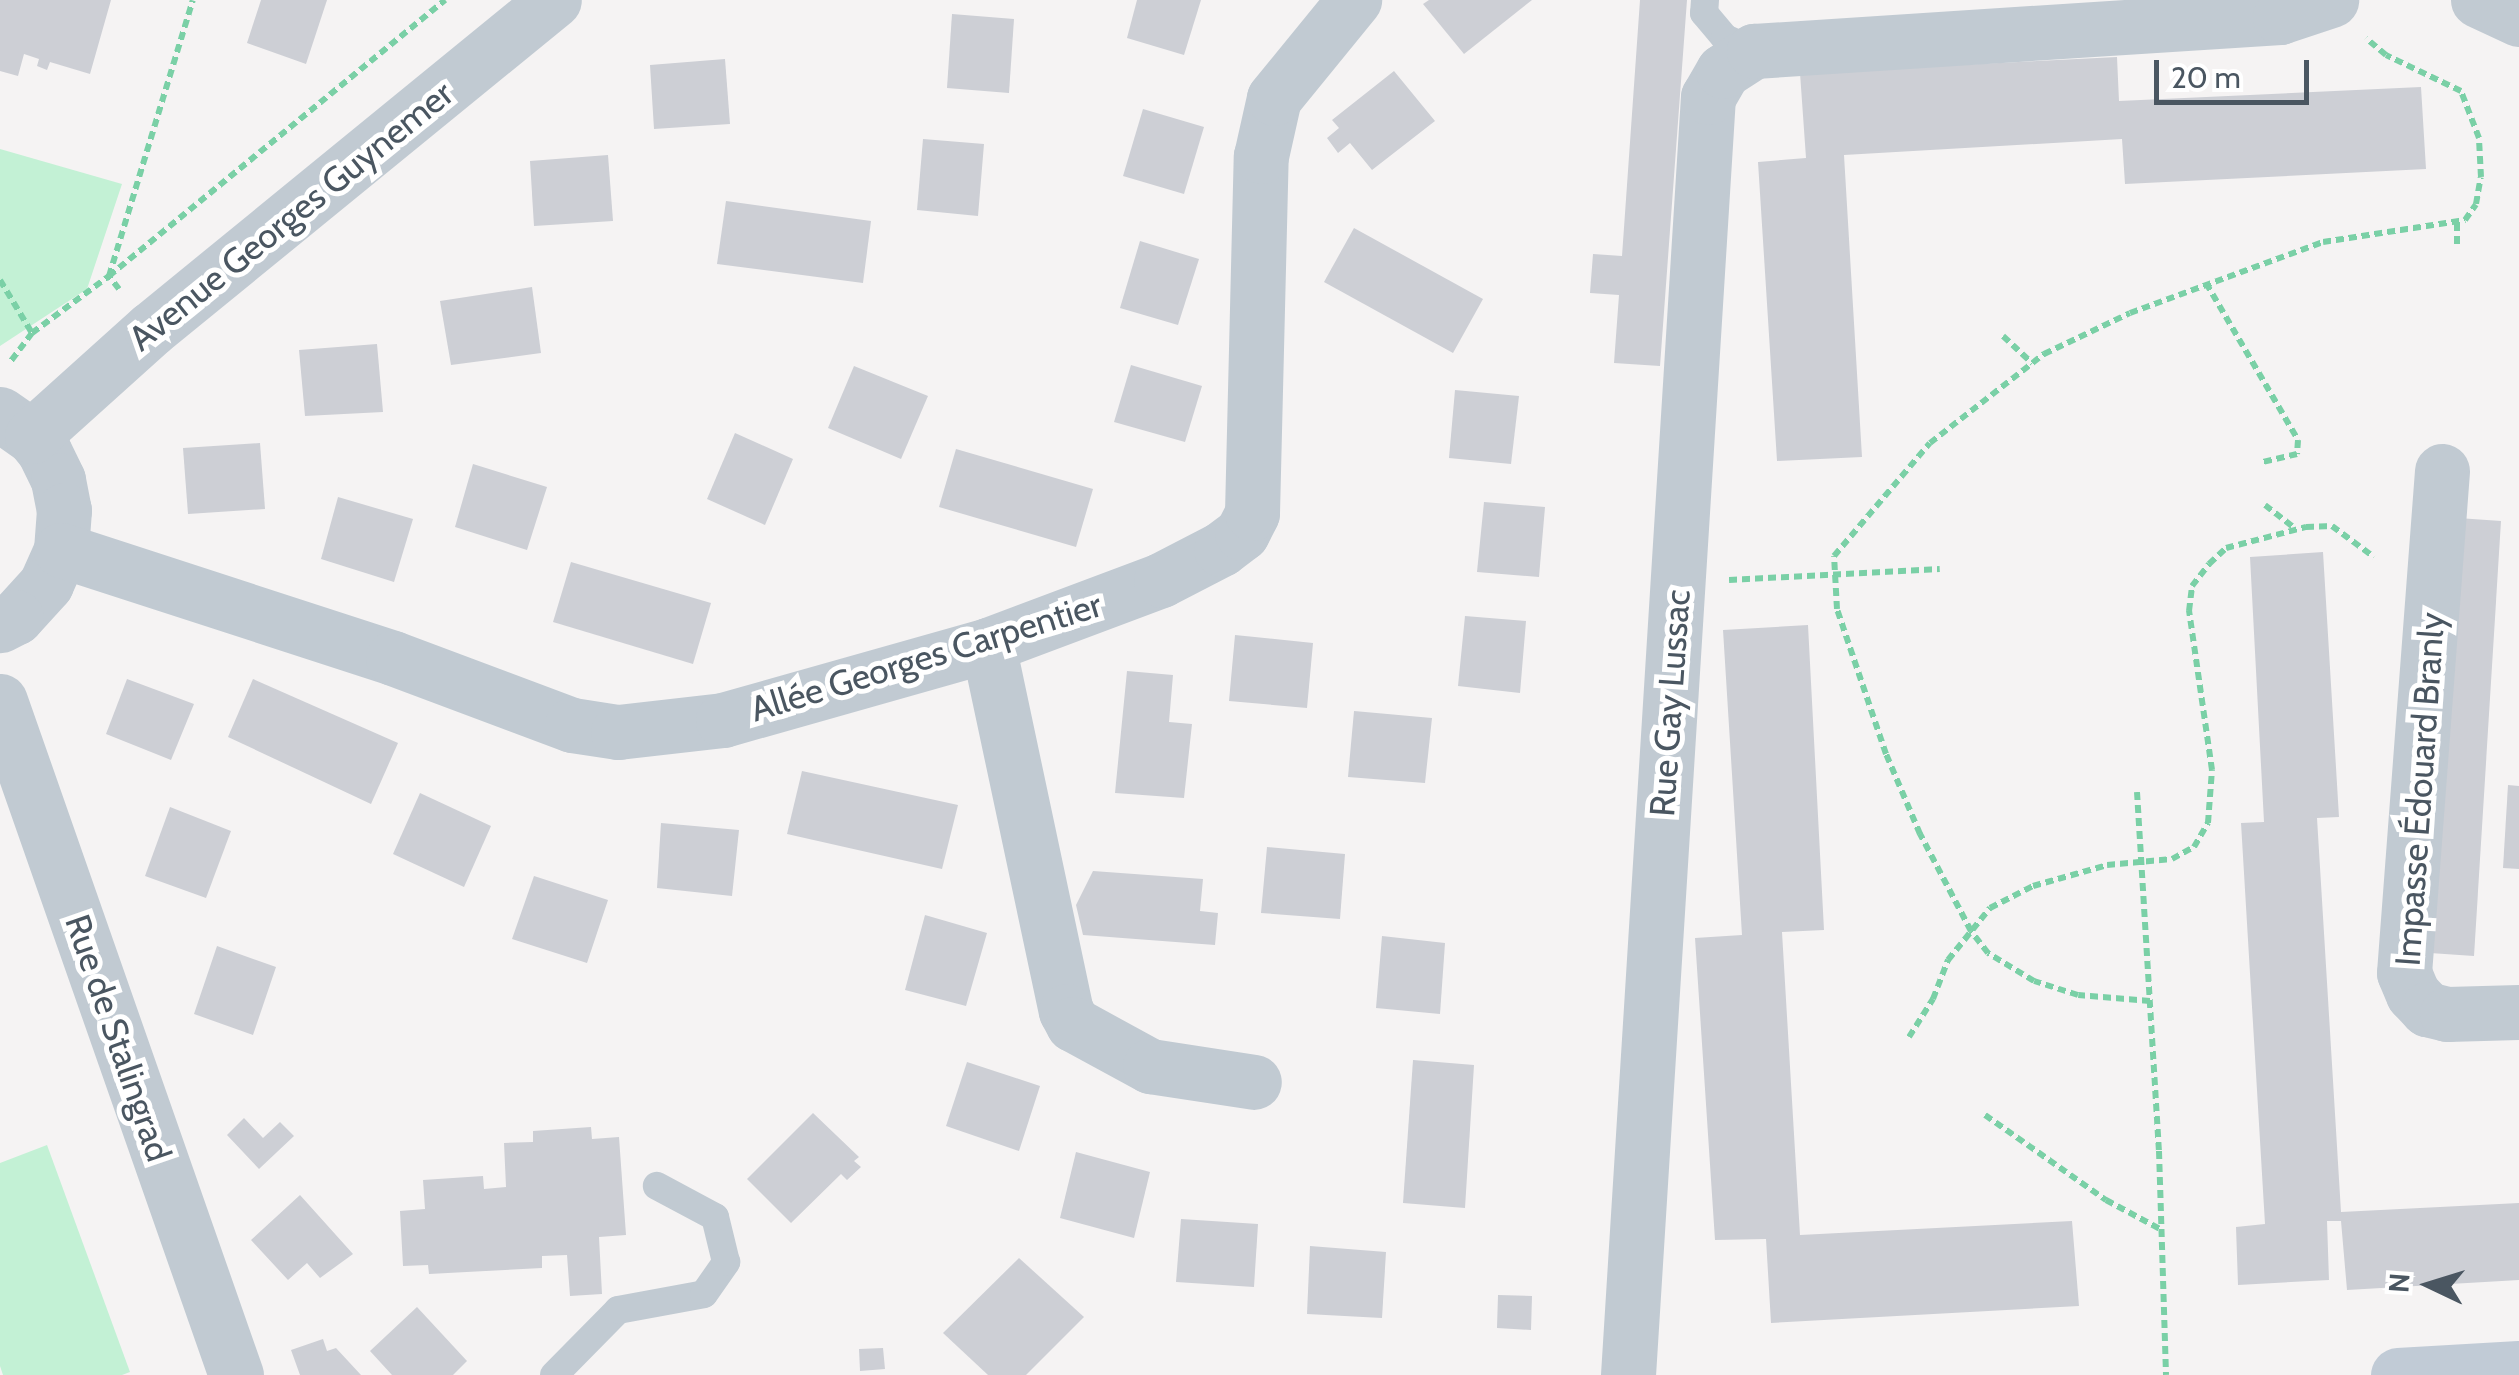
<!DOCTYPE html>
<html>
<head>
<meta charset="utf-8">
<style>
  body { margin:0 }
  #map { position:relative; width:2519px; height:1375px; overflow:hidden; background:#f5f3f3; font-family:Cabin,sans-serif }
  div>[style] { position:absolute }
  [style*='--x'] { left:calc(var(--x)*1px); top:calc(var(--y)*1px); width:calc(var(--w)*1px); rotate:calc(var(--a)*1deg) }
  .green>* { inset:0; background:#c3f1d5 }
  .building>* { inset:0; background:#cdcfd5 }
  .path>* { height:6px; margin-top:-3px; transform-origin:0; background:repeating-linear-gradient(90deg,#7ad0a6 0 8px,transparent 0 13px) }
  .lane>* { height:28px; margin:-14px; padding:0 14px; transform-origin:14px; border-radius:14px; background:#c1cad2 }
  .street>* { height:55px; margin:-27.5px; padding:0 27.5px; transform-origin:27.5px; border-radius:27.5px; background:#c1cad2 }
  .secondary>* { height:55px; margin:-27.5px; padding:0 27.5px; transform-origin:27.5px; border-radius:27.5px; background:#c1cbd6 }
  span { translate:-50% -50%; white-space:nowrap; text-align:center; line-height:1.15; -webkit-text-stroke:10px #fff; paint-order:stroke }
  .street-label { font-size:35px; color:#4a5661 }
  .north { position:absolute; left:2379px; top:1235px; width:100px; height:100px; -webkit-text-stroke:8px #fff; paint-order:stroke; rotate:274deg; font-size:28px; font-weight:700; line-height:40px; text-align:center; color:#4a5661 }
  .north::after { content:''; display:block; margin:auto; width:35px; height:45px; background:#4a5661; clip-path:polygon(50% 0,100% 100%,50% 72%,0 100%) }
  .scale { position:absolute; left:2154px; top:60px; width:155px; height:45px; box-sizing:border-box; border:5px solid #4a5661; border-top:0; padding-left:12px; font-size:30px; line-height:35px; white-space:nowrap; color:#4a5661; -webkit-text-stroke:8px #fff; paint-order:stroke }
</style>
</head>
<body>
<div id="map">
  <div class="green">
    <div style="clip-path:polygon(0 149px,122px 184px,87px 289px,0 346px)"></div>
    <div style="clip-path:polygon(47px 1145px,130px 1372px,122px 1375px,3px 1375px,0 1366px,0 1163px)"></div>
  </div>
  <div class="building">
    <div style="clip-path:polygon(0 0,111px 0,90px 74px,50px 62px,47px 70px,37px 66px,39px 59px,24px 54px,18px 76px,0 71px)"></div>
    <div style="clip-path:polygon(261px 0,327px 0,306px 64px,247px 43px)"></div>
    <div style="clip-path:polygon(1137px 0,1201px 0,1184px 55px,1127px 38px)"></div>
    <div style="clip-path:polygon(1429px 0,1532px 0,1464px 54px,1423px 4px)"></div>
    <div style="clip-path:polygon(1640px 0,1687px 0,1660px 366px,1614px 363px,1619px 295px,1590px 293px,1593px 254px,1622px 256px)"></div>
    <div style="clip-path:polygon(952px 14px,1014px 19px,1009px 93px,947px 88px)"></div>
    <div style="clip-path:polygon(2117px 57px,2119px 101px,2421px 87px,2426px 169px,2125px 184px,2122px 139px,1844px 155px,1862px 457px,1777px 461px,1758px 162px,1806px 158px,1800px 73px)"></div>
    <div style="clip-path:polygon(725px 59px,730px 124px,654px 129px,650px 65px)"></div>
    <div style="clip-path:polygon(1394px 71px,1435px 121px,1372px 170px,1350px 143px,1338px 153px,1327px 138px,1339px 128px,1332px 120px)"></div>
    <div style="clip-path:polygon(1143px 109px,1204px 127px,1184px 194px,1123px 176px)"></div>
    <div style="clip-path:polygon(923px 139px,984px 144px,978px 216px,917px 210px)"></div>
    <div style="clip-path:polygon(608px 155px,613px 221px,534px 226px,530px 161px)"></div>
    <div style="clip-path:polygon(726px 201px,871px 221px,863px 283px,717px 264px)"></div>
    <div style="clip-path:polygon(1354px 228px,1483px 299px,1453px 353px,1324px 282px)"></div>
    <div style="clip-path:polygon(1140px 241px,1199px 259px,1178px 325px,1120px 308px)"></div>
    <div style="clip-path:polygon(532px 287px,541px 353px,451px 365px,440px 301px)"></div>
    <div style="clip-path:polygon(377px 344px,383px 412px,305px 416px,299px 350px)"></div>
    <div style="clip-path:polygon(1131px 365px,1202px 386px,1185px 442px,1114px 422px)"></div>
    <div style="clip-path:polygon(854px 366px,928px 396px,901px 459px,828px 428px)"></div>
    <div style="clip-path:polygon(1455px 390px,1519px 396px,1511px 464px,1449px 458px)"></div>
    <div style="clip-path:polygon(735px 433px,793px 459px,765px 525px,707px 499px)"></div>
    <div style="clip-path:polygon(260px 443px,265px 509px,188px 514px,183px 448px)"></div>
    <div style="clip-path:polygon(956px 449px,1093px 489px,1076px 547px,939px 507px)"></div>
    <div style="clip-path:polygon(473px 464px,547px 487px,527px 550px,455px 527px)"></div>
    <div style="clip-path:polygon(338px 497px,413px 519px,394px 582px,321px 559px)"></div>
    <div style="clip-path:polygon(1484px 502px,1545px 507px,1539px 577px,1477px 572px)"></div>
    <div style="clip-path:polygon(2458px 518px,2501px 521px,2474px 956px,2430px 953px)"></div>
    <div style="clip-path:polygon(2323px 552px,2339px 817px,2317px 818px,2341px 1212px,2519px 1203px,2519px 1280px,2347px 1290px,2341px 1221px,2327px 1221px,2329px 1280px,2238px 1285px,2236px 1227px,2265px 1224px,2241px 823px,2264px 822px,2250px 557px)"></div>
    <div style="clip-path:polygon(571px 562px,711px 603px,693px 664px,553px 622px)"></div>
    <div style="clip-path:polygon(1465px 616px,1526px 621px,1520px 693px,1458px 686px)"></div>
    <div style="clip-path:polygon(1808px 625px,1824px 930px,1782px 932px,1800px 1235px,2072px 1221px,2079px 1306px,1771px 1323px,1766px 1239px,1715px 1240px,1695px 938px,1742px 935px,1723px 630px)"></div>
    <div style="clip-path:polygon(1235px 635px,1313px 643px,1307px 708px,1229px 701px)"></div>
    <div style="clip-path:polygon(1127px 671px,1173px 675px,1169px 722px,1192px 724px,1184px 798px,1115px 793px)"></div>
    <div style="clip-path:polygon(127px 679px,194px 704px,171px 760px,106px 734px)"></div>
    <div style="clip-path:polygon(253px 679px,398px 743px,371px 804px,228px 737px)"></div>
    <div style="clip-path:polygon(1354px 711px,1432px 718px,1425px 783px,1348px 777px)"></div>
    <div style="clip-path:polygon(802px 771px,958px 805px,942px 869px,787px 834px)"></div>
    <div style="clip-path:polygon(2508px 785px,2519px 786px,2519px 869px,2503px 868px)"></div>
    <div style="clip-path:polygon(420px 793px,491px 826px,464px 887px,393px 854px)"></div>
    <div style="clip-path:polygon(170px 807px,231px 831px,206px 898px,145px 876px)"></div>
    <div style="clip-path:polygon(661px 823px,739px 830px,732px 896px,657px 888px)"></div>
    <div style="clip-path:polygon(1267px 847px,1345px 854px,1340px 919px,1261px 913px)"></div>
    <div style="clip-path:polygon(1093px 871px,1203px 879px,1200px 911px,1218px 913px,1215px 945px,1083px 935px,1076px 905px)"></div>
    <div style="clip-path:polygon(534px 876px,608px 900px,587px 963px,512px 939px)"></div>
    <div style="clip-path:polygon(925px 915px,987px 933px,966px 1006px,905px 990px)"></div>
    <div style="clip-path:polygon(1382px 936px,1445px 943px,1440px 1014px,1376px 1008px)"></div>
    <div style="clip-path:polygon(217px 946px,276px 967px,253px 1035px,194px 1014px)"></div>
    <div style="clip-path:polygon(1413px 1060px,1474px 1065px,1465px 1208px,1403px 1203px)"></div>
    <div style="clip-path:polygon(967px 1062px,1040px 1086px,1019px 1151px,946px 1126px)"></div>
    <div style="clip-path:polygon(813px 1113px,859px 1157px,854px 1161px,861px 1167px,847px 1180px,841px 1174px,791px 1223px,747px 1179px)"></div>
    <div style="clip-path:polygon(244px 1118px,263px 1138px,280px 1122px,294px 1136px,259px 1169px,227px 1135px)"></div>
    <div style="clip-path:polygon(591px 1127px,592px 1139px,619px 1137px,626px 1235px,599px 1237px,602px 1294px,570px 1296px,567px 1255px,542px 1256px,542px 1268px,429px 1274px,428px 1265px,403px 1266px,400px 1211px,425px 1209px,423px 1180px,483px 1176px,484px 1189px,506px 1187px,504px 1143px,533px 1142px,533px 1131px)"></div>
    <div style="clip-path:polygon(1076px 1152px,1150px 1172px,1134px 1238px,1060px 1218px)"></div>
    <div style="clip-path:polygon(300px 1195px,353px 1254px,320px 1278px,307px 1263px,288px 1280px,251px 1240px)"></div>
    <div style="clip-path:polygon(1181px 1219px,1258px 1224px,1254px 1287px,1176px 1282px)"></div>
    <div style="clip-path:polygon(1310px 1246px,1386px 1252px,1382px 1318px,1307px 1314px)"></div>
    <div style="clip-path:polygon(1019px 1258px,1084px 1317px,1026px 1375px,988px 1375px,943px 1333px)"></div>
    <div style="clip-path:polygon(1498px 1295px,1532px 1296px,1531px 1330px,1497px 1328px)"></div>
    <div style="clip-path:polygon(417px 1307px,467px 1361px,453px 1375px,392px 1375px,370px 1351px)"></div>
    <div style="clip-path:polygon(323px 1339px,327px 1351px,336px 1348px,361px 1375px,300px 1375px,291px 1350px)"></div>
    <div style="clip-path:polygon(883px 1348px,885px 1369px,860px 1371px,859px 1349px)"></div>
  </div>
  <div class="path">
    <div style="--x:2457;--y:223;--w:21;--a:90"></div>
    <div style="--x:0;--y:280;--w:62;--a:58.9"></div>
    <div style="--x:32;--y:333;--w:36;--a:127"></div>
    <div style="--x:2206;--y:283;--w:182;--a:59.6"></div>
    <div style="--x:2298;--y:440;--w:14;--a:94"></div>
    <div style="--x:2297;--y:454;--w:37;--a:167"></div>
    <div style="--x:119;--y:289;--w:16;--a:-128"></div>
    <div style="--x:109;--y:276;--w:288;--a:-73.1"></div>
    <div style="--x:32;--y:333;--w:96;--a:-36.5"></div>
    <div style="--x:109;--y:276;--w:435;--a:-39.4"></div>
    <div style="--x:2003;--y:336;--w:40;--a:43"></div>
    <div style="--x:2265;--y:505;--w:36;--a:38"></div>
    <div style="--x:1729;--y:580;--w:211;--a:-3"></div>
    <div style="--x:2137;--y:792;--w:360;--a:86.5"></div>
    <div style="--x:2159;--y:1151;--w:224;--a:88.2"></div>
    <div style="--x:2150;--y:1001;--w:72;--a:-175.2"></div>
    <div style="--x:2078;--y:995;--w:46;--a:-162.3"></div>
    <div style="--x:2034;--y:981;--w:54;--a:-148.7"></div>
    <div style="--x:1988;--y:953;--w:28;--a:-128"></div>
    <div style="--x:1971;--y:931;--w:110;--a:-117.7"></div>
    <div style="--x:1920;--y:834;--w:87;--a:-113"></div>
    <div style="--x:1886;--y:754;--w:153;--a:-108.7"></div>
    <div style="--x:1837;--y:609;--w:53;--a:-93.2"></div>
    <div style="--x:1834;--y:556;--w:148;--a:-49.7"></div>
    <div style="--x:1930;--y:443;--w:145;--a:-38"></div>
    <div style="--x:2044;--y:354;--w:95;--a:-25.5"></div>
    <div style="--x:2130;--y:313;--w:206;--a:-20.2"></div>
    <div style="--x:2323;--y:242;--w:144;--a:-8.8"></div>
    <div style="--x:2465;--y:220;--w:19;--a:-55"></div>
    <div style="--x:2476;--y:204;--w:27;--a:-80"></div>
    <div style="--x:2481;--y:177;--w:39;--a:-93"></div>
    <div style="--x:2479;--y:138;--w:50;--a:-111"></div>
    <div style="--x:2461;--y:91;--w:83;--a:-154.4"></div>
    <div style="--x:2386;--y:55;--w:26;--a:-140"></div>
    <div style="--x:1909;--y:1037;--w:45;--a:-57.7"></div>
    <div style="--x:1933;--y:999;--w:42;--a:-69"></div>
    <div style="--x:1948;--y:960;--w:67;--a:-51.1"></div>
    <div style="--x:1990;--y:908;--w:48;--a:-27.1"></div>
    <div style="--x:2033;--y:886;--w:77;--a:-15.8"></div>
    <div style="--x:2107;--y:865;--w:65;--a:-5.3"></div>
    <div style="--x:2172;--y:859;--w:25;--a:-29"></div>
    <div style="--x:2194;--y:847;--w:28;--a:-60"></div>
    <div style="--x:2208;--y:823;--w:53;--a:-85.7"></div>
    <div style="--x:2212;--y:770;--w:161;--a:-98.2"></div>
    <div style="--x:2189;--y:611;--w:25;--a:-83"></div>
    <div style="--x:2192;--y:586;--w:28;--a:-52"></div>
    <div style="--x:2209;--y:564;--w:23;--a:-43"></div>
    <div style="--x:2226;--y:548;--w:83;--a:-14.7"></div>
    <div style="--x:2306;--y:527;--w:26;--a:-2"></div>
    <div style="--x:2332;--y:526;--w:52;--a:36.4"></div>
    <div style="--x:1985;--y:1115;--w:148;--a:35.1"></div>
    <div style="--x:2106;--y:1200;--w:61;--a:28.2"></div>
  </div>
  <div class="lane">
    <div style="--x:1705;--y:0;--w:13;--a:94"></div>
    <div style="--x:1704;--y:13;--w:33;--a:50"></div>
    <div style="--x:1725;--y:38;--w:32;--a:24"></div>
    <div style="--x:554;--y:1375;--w:91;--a:-45.4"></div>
    <div style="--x:618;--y:1310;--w:87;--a:-10.5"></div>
    <div style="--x:704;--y:1294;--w:39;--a:-55"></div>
    <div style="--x:726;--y:1262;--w:46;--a:-103.7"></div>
    <div style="--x:715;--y:1217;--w:66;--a:-151.9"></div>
  </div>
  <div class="street">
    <div style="--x:2478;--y:0;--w:45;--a:24.9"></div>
    <div style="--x:0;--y:414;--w:39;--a:35"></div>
    <div style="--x:32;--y:436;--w:19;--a:51"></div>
    <div style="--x:44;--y:451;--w:32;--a:64"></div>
    <div style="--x:58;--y:480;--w:31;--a:79"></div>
    <div style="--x:64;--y:510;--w:40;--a:94.3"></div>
    <div style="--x:61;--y:550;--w:37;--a:114"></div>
    <div style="--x:46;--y:584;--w:45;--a:132.3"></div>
    <div style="--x:16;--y:617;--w:18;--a:153"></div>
    <div style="--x:32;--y:436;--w:160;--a:-42"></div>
    <div style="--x:151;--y:329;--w:520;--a:-39.23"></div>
    <div style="--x:2442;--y:471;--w:503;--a:94.33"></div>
    <div style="--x:2404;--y:973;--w:23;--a:67"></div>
    <div style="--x:2413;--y:994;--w:21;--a:47"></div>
    <div style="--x:2427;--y:1009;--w:21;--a:14"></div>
    <div style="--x:2447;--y:1014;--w:72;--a:-1.6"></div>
    <div style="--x:61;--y:550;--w:349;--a:18"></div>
    <div style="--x:393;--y:658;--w:191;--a:20.5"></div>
    <div style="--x:572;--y:725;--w:47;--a:8.7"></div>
    <div style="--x:618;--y:732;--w:106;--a:-6.5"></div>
    <div style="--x:723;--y:720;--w:275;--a:-15.8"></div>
    <div style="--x:988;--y:645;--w:185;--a:-20.6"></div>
    <div style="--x:1161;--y:580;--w:68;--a:-27.3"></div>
    <div style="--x:1221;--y:549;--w:26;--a:-37"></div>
    <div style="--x:1242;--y:533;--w:22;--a:-63"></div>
    <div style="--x:1252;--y:513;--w:357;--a:-88.6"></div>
    <div style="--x:1261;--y:156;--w:59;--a:-77.4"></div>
    <div style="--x:1274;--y:98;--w:127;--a:-50.8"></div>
    <div style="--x:988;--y:645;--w:374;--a:78"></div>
    <div style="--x:1066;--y:1011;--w:15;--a:62"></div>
    <div style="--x:1073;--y:1024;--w:88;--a:28.6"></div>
    <div style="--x:1150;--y:1066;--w:105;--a:8.7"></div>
    <div style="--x:0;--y:701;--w:714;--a:70.7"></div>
    <div style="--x:1628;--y:1375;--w:1281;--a:-86.42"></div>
    <div style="--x:1708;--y:97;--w:30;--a:-60"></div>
    <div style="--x:1723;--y:71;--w:37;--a:-33"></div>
    <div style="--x:1754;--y:51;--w:527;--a:-3.7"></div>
    <div style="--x:2280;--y:17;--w:54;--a:-18.4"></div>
  </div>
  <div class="secondary">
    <div style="--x:2398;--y:1375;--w:121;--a:-3.3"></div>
  </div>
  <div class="street-label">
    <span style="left:291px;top:216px;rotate:-39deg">Avenue Georges Guynemer</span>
    <span style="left:926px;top:657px;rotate:-17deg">Allée Georges Carpentier</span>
    <span style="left:1670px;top:703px;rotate:-86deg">Rue Gay Lussac</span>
    <span style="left:2420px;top:789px;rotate:-86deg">Impasse Édouard Branly</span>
    <span style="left:118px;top:1038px;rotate:71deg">Rue de Stalingrad</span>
  </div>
  <div class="north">N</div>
  <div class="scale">20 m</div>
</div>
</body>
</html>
